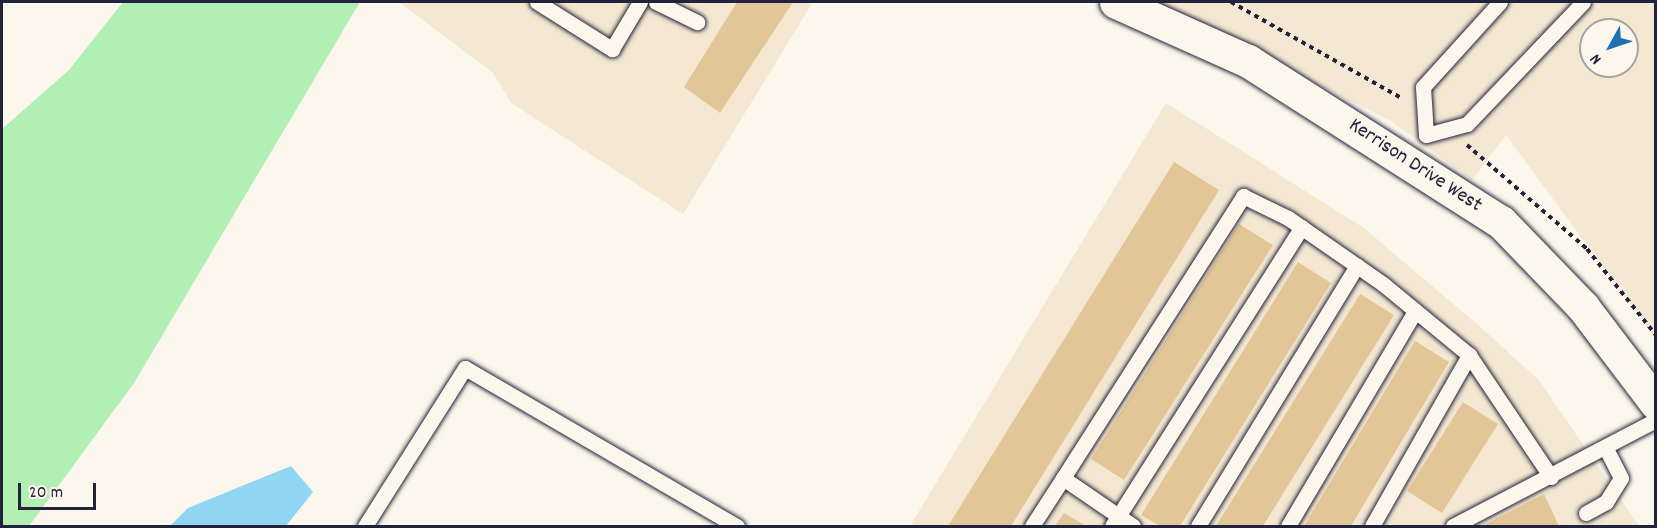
<!DOCTYPE html>
<html>
<head>
<meta charset="utf-8">
<style>
  body { margin:0 }
  #map { position:relative; width:1657px; height:528px; overflow:hidden; background:#fbf7ec; font-family:Dekko,sans-serif }
  div>[style] { position:absolute }
  [style*='--x'] { left:calc(var(--x)*1px); top:calc(var(--y)*1px); width:calc(var(--w)*1px); rotate:calc(var(--a)*1deg) }
  .built>* { inset:0; background:#f4e8d2 }
  .green>* { inset:0; background:#b2efb5 }
  .water>* { inset:0; background:#90d6f2 }
  .building>* { inset:0; background:#e3c697 }
  .path>* { height:4px; margin-top:-2px; transform-origin:0; background:repeating-linear-gradient(90deg,#22223b 0 4.5px,transparent 0 9px) }
  .roads { filter:drop-shadow(0 0 2px #22223b) drop-shadow(0 0 2px #22223b) }
  .service>* { height:15px; margin:-7.5px; padding:0 7.5px; transform-origin:7.5px; border-radius:7.5px; background:#fbf7ec }
  .tertiary>* { height:33px; margin:-16.5px; padding:0 16.5px; transform-origin:16.5px; border-radius:16.5px; background:#fbf7ec }
  span { translate:-50% -50%; white-space:nowrap; text-align:center; line-height:1.15; -webkit-text-stroke:4.5px #fbf7ec; paint-order:stroke }
  .street-label { font-size:21px; color:#22223b }
  .frame { position:absolute; inset:0; border:3px solid #22223b; pointer-events:none }
  .north { position:absolute; left:1579px; top:18px; width:60px; height:60px; box-sizing:border-box; background:#fbf7ec; border:2px solid #a4a2a5; border-radius:50%; rotate:230deg; font-size:16px; font-weight:700; line-height:24px; text-align:center; color:#22223b }
  .north::after { content:''; display:block; margin:auto; width:21px; height:27px; background:#1f6fb2; clip-path:polygon(50% 0,100% 100%,50% 72%,0 100%) }
  .scale { position:absolute; left:18px; top:483px; width:78px; height:27px; box-sizing:border-box; border:3px solid #22223b; border-top:0; padding-left:8px; font-size:18px; line-height:21px; white-space:nowrap; color:#22223b; -webkit-text-stroke:4px #fbf7ec; paint-order:stroke }
</style>
</head>
<body>
<div id="map">
  <div class="built">
    <div style="clip-path:polygon(399px 2px,813px 2px,683px 214px,511px 103px,493px 73px)"></div>
    <div style="clip-path:polygon(evenodd,1152px 2px,1655px 2px,1655px 338px,1506px 135px,1472px 180px,1391px 121px,1152px 2px,1591px 30px,1627px 30px,1627px 66px,1591px 66px,1591px 30px)"></div>
    <div style="clip-path:polygon(1166px 103px,1364px 228px,1478px 325px,1538px 379px,1639px 526px,910px 526px)"></div>
  </div>
  <div class="green">
    <div style="clip-path:polygon(123px 2px,360px 2px,134px 383px,29px 526px,2px 526px,2px 129px,69px 70px)"></div>
  </div>
  <div class="water">
    <div style="clip-path:polygon(291px 466px,313px 492px,286px 526px,170px 526px,188px 508px)"></div>
  </div>
  <div class="building">
    <div style="clip-path:polygon(737px 2px,793px 2px,720px 113px,684px 87px)"></div>
    <div style="clip-path:polygon(1174px 162px,1219px 190px,1011px 526px,948px 526px)"></div>
    <div style="clip-path:polygon(1239px 224px,1273px 245px,1124px 480px,1091px 459px)"></div>
    <div style="clip-path:polygon(1298px 262px,1331px 283px,1180px 526px,1160px 526px,1141px 515px)"></div>
    <div style="clip-path:polygon(1360px 294px,1394px 315px,1263px 526px,1216px 526px)"></div>
    <div style="clip-path:polygon(1415px 341px,1449px 362px,1351px 526px,1304px 526px)"></div>
    <div style="clip-path:polygon(1463px 402px,1498px 424px,1442px 513px,1407px 491px)"></div>
    <div style="clip-path:polygon(1544px 494px,1559px 526px,1482px 526px)"></div>
    <div style="clip-path:polygon(1064px 513px,1086px 526px,1055px 526px)"></div>
  </div>
  <div class="path">
    <div style="--x:1231;--y:2;--w:197;--a:29.4"></div>
    <div style="--x:1467;--y:145;--w:159;--a:40.9"></div>
    <div style="--x:1587;--y:249;--w:110;--a:51.3"></div>
  </div>
  <div class="roads">
    <div class="service">
      <div style="--x:537;--y:2;--w:89;--a:32.1"></div>
      <div style="--x:612;--y:49;--w:55;--a:-59.2"></div>
      <div style="--x:656;--y:2;--w:46;--a:26"></div>
      <div style="--x:1500;--y:2;--w:115;--a:132.2"></div>
      <div style="--x:1423;--y:87;--w:48;--a:86.4"></div>
      <div style="--x:1426;--y:135;--w:42;--a:-15"></div>
      <div style="--x:1467;--y:124;--w:168;--a:-46.4"></div>
      <div style="--x:1586;--y:513;--w:23;--a:-29"></div>
      <div style="--x:1606;--y:502;--w:28;--a:-58"></div>
      <div style="--x:1621;--y:478;--w:33;--a:-117"></div>
      <div style="--x:365;--y:526;--w:187;--a:-57.7"></div>
      <div style="--x:465;--y:368;--w:315;--a:30.2"></div>
      <div style="--x:1032;--y:526;--w:57;--a:-57.1"></div>
      <div style="--x:1112;--y:526;--w:354;--a:-57.6"></div>
      <div style="--x:1133;--y:526;--w:85;--a:-145.6"></div>
      <div style="--x:1063;--y:478;--w:335;--a:-57.4"></div>
      <div style="--x:1243;--y:196;--w:50;--a:26.1"></div>
      <div style="--x:1288;--y:218;--w:116;--a:34.8"></div>
      <div style="--x:1383;--y:284;--w:112;--a:39.5"></div>
      <div style="--x:1469;--y:355;--w:147;--a:56.1"></div>
      <div style="--x:1198;--y:526;--w:305;--a:-58.6"></div>
      <div style="--x:1288;--y:526;--w:250;--a:-59.4"></div>
      <div style="--x:1372;--y:526;--w:197;--a:-60.4"></div>
      <div style="--x:1453;--y:526;--w:229;--a:-27.6"></div>
    </div>
    <div class="tertiary">
      <div style="--x:1116;--y:2;--w:145;--a:24.1"></div>
      <div style="--x:1248;--y:61;--w:300;--a:32.5"></div>
      <div style="--x:1501;--y:222;--w:118;--a:46"></div>
      <div style="--x:1583;--y:307;--w:121;--a:52.8"></div>
    </div>
  </div>
  <div class="street-label">
    <span style="left:1415px;top:166px;rotate:33deg">Kerrison Drive West</span>
  </div>
  <div class="frame"></div>
  <div class="north">N</div>
  <div class="scale">20 m</div>
</div>
</body>
</html>
